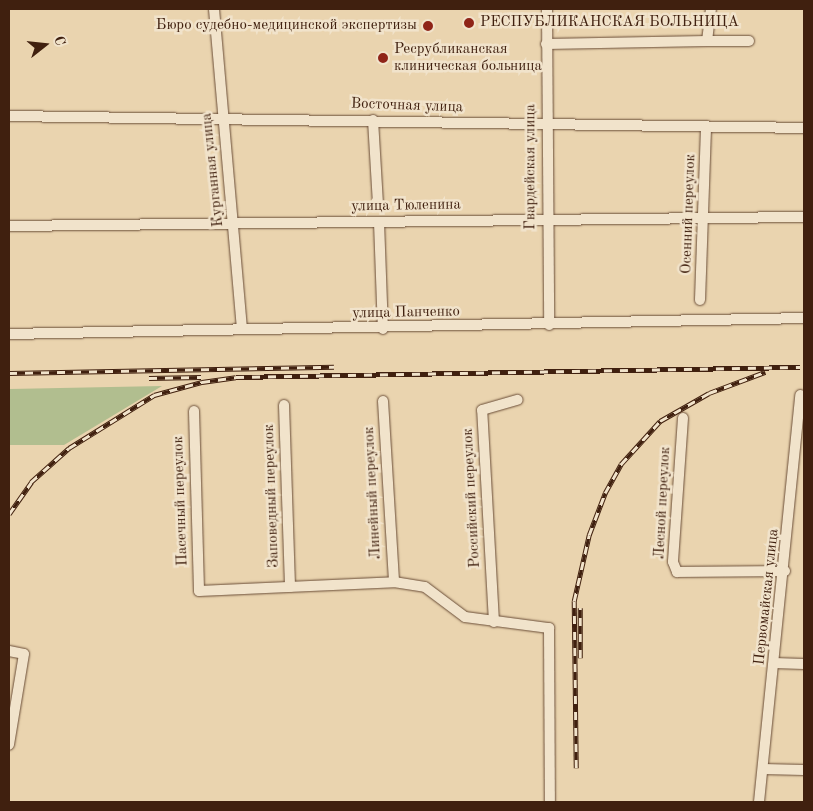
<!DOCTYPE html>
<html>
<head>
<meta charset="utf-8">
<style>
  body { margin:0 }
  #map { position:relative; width:813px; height:811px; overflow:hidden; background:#ead4af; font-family:"Old Standard TT",serif }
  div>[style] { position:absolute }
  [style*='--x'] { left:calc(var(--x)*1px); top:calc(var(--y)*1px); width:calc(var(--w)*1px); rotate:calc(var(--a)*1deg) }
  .green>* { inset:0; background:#b1be8f }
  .roads { filter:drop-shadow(0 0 1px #6a4d37) drop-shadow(0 0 1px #6a4d37) }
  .minor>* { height:10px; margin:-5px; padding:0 5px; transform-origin:5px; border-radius:5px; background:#f1e3cb }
  .rail>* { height:4.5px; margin-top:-2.25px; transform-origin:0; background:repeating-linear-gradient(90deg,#f1e3cb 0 8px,#40200f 0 16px); box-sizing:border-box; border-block:1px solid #40200f }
  .dots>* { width:14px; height:14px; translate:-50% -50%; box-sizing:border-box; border:2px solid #f1e3cb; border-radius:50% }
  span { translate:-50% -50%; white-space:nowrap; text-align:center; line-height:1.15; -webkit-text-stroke:5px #f1e3cb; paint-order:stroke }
  .poi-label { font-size:15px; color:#40200f }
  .left { translate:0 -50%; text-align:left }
  .right { translate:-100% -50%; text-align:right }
  .street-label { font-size:15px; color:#40200f }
  .frame { position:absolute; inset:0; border:10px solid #40200f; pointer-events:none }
  .north { position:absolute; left:20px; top:20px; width:50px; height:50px; -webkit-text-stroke:4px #f1e3cb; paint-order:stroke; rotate:74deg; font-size:14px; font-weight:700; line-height:20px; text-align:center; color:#40200f }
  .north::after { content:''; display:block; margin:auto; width:18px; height:22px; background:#40200f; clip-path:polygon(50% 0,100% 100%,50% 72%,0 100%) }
</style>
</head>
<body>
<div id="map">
  <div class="green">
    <div style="clip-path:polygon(162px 386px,64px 445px,9px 445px,9px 389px)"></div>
  </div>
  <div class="roads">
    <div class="minor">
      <div style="--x:214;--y:9;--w:320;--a:85"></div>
      <div style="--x:547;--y:9;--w:316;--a:89.6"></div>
      <div style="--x:707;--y:41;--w:42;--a:0"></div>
      <div style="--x:546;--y:44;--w:161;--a:-1.1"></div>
      <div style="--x:707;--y:41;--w:32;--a:-83"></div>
      <div style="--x:9;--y:116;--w:795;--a:0.86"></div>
      <div style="--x:373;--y:120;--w:83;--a:86.6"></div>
      <div style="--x:379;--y:222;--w:107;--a:87.9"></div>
      <div style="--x:9;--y:226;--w:795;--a:-0.65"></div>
      <div style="--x:700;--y:300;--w:172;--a:-88"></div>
      <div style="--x:9;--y:334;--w:795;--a:-1.15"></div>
      <div style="--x:383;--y:401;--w:181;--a:86.5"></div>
      <div style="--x:284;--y:405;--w:182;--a:88.1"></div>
      <div style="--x:194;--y:411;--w:180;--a:88.4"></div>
      <div style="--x:199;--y:591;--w:195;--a:-2.6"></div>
      <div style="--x:394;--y:582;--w:31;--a:9"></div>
      <div style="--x:425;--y:587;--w:50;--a:36.9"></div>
      <div style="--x:465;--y:617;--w:85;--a:7.5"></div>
      <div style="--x:549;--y:628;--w:174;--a:89.7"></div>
      <div style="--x:683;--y:418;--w:144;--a:94"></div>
      <div style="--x:673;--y:562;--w:11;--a:68"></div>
      <div style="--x:677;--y:572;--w:108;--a:-0.5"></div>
      <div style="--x:494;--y:622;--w:212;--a:-93.2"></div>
      <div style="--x:482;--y:410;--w:37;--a:-16"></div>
      <div style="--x:9;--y:651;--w:15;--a:11"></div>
      <div style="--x:24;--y:654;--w:92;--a:99.4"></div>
      <div style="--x:774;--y:663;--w:30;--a:2"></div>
      <div style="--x:763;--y:769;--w:41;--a:1.4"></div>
      <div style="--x:759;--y:802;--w:409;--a:-84.2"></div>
    </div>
  </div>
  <div class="rail">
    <div style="--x:9;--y:373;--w:325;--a:-1.1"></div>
    <div style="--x:149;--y:378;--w:52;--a:-1.1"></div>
    <div style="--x:9;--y:514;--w:39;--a:-55"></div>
    <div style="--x:31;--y:482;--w:51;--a:-41.8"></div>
    <div style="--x:69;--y:448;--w:100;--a:-31.9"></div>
    <div style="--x:154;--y:395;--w:50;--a:-15.2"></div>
    <div style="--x:202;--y:382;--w:34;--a:-8"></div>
    <div style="--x:236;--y:377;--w:564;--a:-1.02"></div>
    <div style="--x:580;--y:658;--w:50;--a:-90"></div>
    <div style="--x:576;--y:768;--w:167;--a:-90.7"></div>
    <div style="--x:574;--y:601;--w:68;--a:-77.2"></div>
    <div style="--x:589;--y:535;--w:45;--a:-69.1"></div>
    <div style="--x:605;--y:493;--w:33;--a:-61"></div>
    <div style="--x:621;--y:464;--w:58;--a:-47.8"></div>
    <div style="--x:660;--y:421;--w:56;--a:-29.7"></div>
    <div style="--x:709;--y:393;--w:60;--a:-20.6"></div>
  </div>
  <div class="dots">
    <div style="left:469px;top:23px;background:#8f2418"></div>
    <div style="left:428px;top:26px;background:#8f2418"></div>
    <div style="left:383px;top:58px;background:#8f2418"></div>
  </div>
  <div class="poi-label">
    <span class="left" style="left:480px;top:23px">РЕСПУБЛИКАНСКАЯ БОЛЬНИЦА</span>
    <span class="right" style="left:417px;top:26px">Бюро судебно-медицинской экспертизы</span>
    <span class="left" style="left:394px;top:58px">Ресрубликанская<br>клиническая больница</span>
  </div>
  <div class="street-label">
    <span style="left:407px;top:106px;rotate:2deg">Восточная улица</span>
    <span style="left:531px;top:167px;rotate:-90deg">Гвардейская улица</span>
    <span style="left:213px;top:170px;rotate:-96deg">Курганная улица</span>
    <span style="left:406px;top:206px;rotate:-1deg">улица Тюленина</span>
    <span style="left:689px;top:214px;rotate:-88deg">Осенний переулок</span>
    <span style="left:406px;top:313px;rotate:-1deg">улица Панченко</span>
    <span style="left:373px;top:493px;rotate:-93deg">Линейный переулок</span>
    <span style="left:272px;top:496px;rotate:-92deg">Заповедный переулок</span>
    <span style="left:472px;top:498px;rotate:-93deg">Российский переулок</span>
    <span style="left:181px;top:501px;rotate:-92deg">Пасечный переулок</span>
    <span style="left:663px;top:503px;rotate:-87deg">Лесной переулок</span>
    <span style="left:767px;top:597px;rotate:-84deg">Первомайская улица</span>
  </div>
  <div class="frame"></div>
  <div class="north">С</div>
</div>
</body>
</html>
